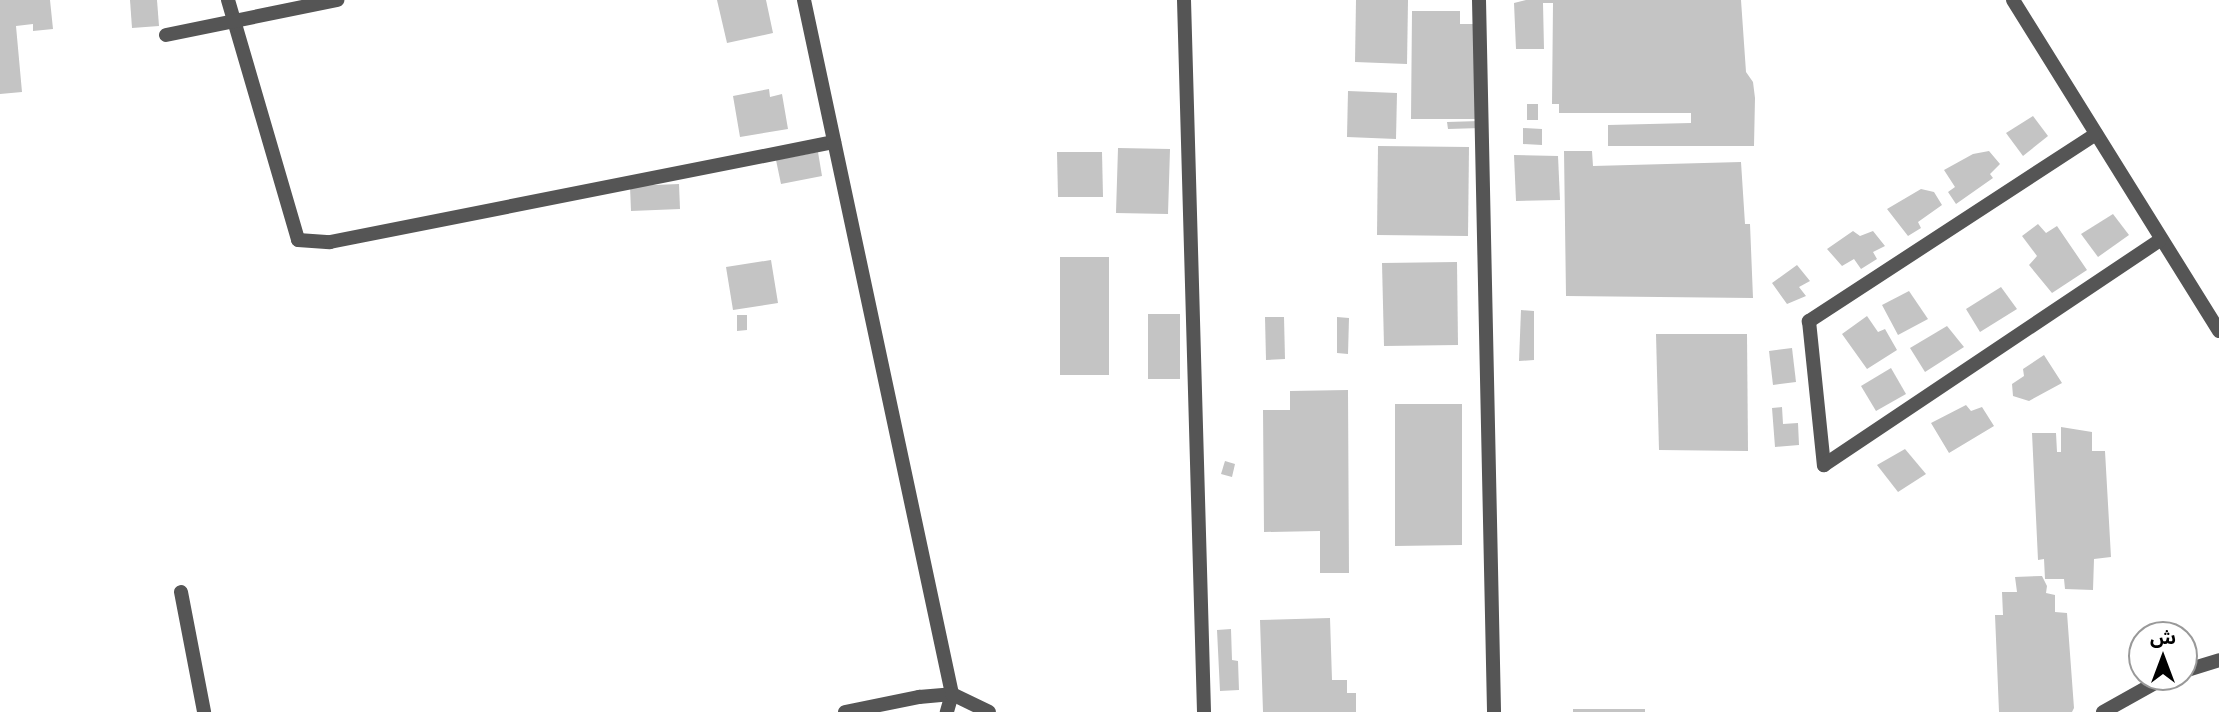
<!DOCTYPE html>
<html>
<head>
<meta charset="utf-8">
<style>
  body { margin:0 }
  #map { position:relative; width:2219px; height:712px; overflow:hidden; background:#fff; font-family:Ubuntu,"Noto Sans Arabic",sans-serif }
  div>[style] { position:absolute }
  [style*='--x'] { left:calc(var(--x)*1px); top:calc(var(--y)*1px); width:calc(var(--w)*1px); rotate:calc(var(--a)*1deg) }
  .building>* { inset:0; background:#c4c4c4 }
  .street>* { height:14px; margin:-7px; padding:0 7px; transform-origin:7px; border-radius:7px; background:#555 }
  span { translate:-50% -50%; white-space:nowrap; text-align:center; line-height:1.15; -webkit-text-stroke:7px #fff; paint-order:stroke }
  .north { position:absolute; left:2128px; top:621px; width:70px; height:70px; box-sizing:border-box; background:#fff; border:2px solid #999; border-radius:50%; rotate:0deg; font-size:19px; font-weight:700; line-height:28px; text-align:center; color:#000 }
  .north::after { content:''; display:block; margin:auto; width:24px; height:32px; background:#000; clip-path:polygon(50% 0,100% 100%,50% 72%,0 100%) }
</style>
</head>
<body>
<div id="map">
  <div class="building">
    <div style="clip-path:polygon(0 0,50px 0,53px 29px,33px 31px,33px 24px,16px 26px,22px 92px,0 94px)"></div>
    <div style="clip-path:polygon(130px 0,157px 0,159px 26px,132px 28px)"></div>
    <div style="clip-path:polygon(717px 0,766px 0,773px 33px,727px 43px)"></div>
    <div style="clip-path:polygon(1356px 0,1408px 0,1407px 64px,1355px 62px)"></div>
    <div style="clip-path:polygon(1526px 0,1741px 0,1746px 72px,1753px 82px,1755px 98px,1754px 146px,1608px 146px,1608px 125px,1691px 123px,1691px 113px,1559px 113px,1559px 104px,1552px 104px,1553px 3px,1543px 3px,1544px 49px,1516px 49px,1514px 3px)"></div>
    <div style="clip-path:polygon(1412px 11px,1460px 11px,1460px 24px,1479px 24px,1474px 89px,1480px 89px,1480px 119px,1411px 119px)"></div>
    <div style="clip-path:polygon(769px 89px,770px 97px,782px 94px,788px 129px,740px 137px,733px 96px)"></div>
    <div style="clip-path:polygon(1348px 91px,1397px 93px,1396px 139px,1347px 137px)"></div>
    <div style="clip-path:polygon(1527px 104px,1538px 104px,1538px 120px,1527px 120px)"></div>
    <div style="clip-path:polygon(2033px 116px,2048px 136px,2023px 156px,2006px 133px)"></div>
    <div style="clip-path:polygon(1480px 121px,1481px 128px,1448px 129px,1447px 122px)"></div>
    <div style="clip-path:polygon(1523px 128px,1542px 129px,1542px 145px,1523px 144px)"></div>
    <div style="clip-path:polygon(1378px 146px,1469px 147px,1468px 236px,1377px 235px)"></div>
    <div style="clip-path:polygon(1118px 148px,1170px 149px,1168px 214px,1116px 213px)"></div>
    <div style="clip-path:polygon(1564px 151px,1592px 151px,1593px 166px,1741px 162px,1745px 224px,1750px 224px,1753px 298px,1566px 296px)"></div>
    <div style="clip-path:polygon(1989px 151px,2000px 164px,1990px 174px,1993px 178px,1956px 204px,1948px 192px,1955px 187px,1944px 170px,1973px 154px)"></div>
    <div style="clip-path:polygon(818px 152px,822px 176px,781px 184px,776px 160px)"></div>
    <div style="clip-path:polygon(1057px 152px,1102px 152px,1103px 197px,1058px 197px)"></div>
    <div style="clip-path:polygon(1514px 155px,1558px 156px,1560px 200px,1516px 201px)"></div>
    <div style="clip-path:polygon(679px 184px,680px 209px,631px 211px,630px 186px)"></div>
    <div style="clip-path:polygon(1921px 189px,1934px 192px,1942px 205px,1918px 222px,1921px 228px,1908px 236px,1887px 209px)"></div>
    <div style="clip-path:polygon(2113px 214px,2129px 235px,2098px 257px,2081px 234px)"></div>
    <div style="clip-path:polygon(2038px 224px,2046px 233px,2057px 226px,2087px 270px,2052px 293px,2029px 265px,2037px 256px,2022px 236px)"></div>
    <div style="clip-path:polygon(1853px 231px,1860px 236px,1873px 231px,1885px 246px,1873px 252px,1877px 259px,1861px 269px,1854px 259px,1842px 266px,1827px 249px)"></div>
    <div style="clip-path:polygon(1060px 257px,1109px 257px,1109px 375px,1060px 375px)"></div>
    <div style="clip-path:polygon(771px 260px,778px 303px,733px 310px,726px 267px)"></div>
    <div style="clip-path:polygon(1457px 262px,1458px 345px,1384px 346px,1382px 263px)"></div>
    <div style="clip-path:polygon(1797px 265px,1810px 281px,1799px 287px,1806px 296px,1787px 304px,1772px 283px)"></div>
    <div style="clip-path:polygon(2001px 287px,2017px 309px,1980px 332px,1966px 309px)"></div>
    <div style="clip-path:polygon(1909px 291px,1928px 319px,1898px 335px,1882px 305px)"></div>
    <div style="clip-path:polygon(1521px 310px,1534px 311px,1534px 360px,1519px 361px)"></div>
    <div style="clip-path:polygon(1148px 314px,1180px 314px,1180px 379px,1148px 379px)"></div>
    <div style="clip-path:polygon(737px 315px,747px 315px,747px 330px,737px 331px)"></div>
    <div style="clip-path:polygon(1867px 316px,1878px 332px,1885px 329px,1897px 350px,1867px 369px,1842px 334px)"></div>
    <div style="clip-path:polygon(1265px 317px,1284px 317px,1285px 359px,1266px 360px)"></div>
    <div style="clip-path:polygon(1337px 317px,1349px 318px,1348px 354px,1337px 353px)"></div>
    <div style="clip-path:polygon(1947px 326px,1964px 347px,1925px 372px,1910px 348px)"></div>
    <div style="clip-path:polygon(1656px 334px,1747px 334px,1748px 451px,1659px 450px)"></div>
    <div style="clip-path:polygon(1792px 348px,1796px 382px,1773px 385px,1769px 351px)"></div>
    <div style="clip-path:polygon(2044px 355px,2062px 383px,2029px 401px,2013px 396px,2012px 384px,2024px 376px,2023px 369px)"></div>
    <div style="clip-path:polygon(1891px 368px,1906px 394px,1876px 411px,1861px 386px)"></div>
    <div style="clip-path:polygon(1348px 390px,1349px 573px,1320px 573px,1320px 531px,1264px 532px,1263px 410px,1290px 410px,1290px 391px)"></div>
    <div style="clip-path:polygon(1395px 404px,1462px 404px,1462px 545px,1395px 546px)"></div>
    <div style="clip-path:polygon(1966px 405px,1971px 411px,1982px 407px,1994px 426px,1949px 453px,1931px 423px)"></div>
    <div style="clip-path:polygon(1782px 407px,1783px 424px,1798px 423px,1799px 445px,1775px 447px,1772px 408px)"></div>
    <div style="clip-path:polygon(2061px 427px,2092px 432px,2092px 451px,2105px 451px,2111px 557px,2094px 559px,2093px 590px,2065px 589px,2064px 579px,2045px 579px,2044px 559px,2038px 560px,2032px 433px,2056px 433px,2057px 452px,2061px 452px)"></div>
    <div style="clip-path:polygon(1905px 449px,1926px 474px,1898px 492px,1877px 465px)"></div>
    <div style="clip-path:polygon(1225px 461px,1235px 464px,1232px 477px,1221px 474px)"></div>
    <div style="clip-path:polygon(2042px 576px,2047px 586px,2046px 593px,2055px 595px,2055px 612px,2067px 613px,2074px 708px,2072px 712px,1999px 712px,1995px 615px,2003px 615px,2002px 592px,2017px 592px,2015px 577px)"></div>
    <div style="clip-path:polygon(1330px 618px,1332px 680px,1347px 680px,1347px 693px,1356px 693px,1356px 712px,1263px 712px,1260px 620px)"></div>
    <div style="clip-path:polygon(1231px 629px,1232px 660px,1238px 661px,1239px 690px,1220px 691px,1217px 630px)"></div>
    <div style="clip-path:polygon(1573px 709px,1645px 709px,1645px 712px,1573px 712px)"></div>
  </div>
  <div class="street">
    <div style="--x:228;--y:0;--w:250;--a:73.7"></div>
    <div style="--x:298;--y:240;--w:32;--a:4"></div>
    <div style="--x:330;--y:242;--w:514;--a:-11.22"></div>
    <div style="--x:804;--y:0;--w:710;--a:77.96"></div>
    <div style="--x:952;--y:694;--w:19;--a:106"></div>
    <div style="--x:1184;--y:0;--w:712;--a:88.39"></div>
    <div style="--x:1479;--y:0;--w:712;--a:88.79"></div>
    <div style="--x:2013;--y:0;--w:390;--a:58.1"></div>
    <div style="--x:166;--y:35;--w:175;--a:-11.6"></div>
    <div style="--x:2096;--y:134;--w:343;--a:146.9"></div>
    <div style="--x:1809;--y:321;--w:145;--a:84.1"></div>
    <div style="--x:1824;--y:465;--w:404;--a:-33.8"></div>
    <div style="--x:181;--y:592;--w:122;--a:79.1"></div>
    <div style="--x:2184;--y:671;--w:37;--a:-17"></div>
    <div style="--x:845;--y:712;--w:76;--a:-11.5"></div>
    <div style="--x:919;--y:697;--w:33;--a:-5"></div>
    <div style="--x:952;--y:694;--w:41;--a:25.9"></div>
    <div style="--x:2103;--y:712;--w:72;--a:-29.1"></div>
  </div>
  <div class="north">ش</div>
</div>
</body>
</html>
